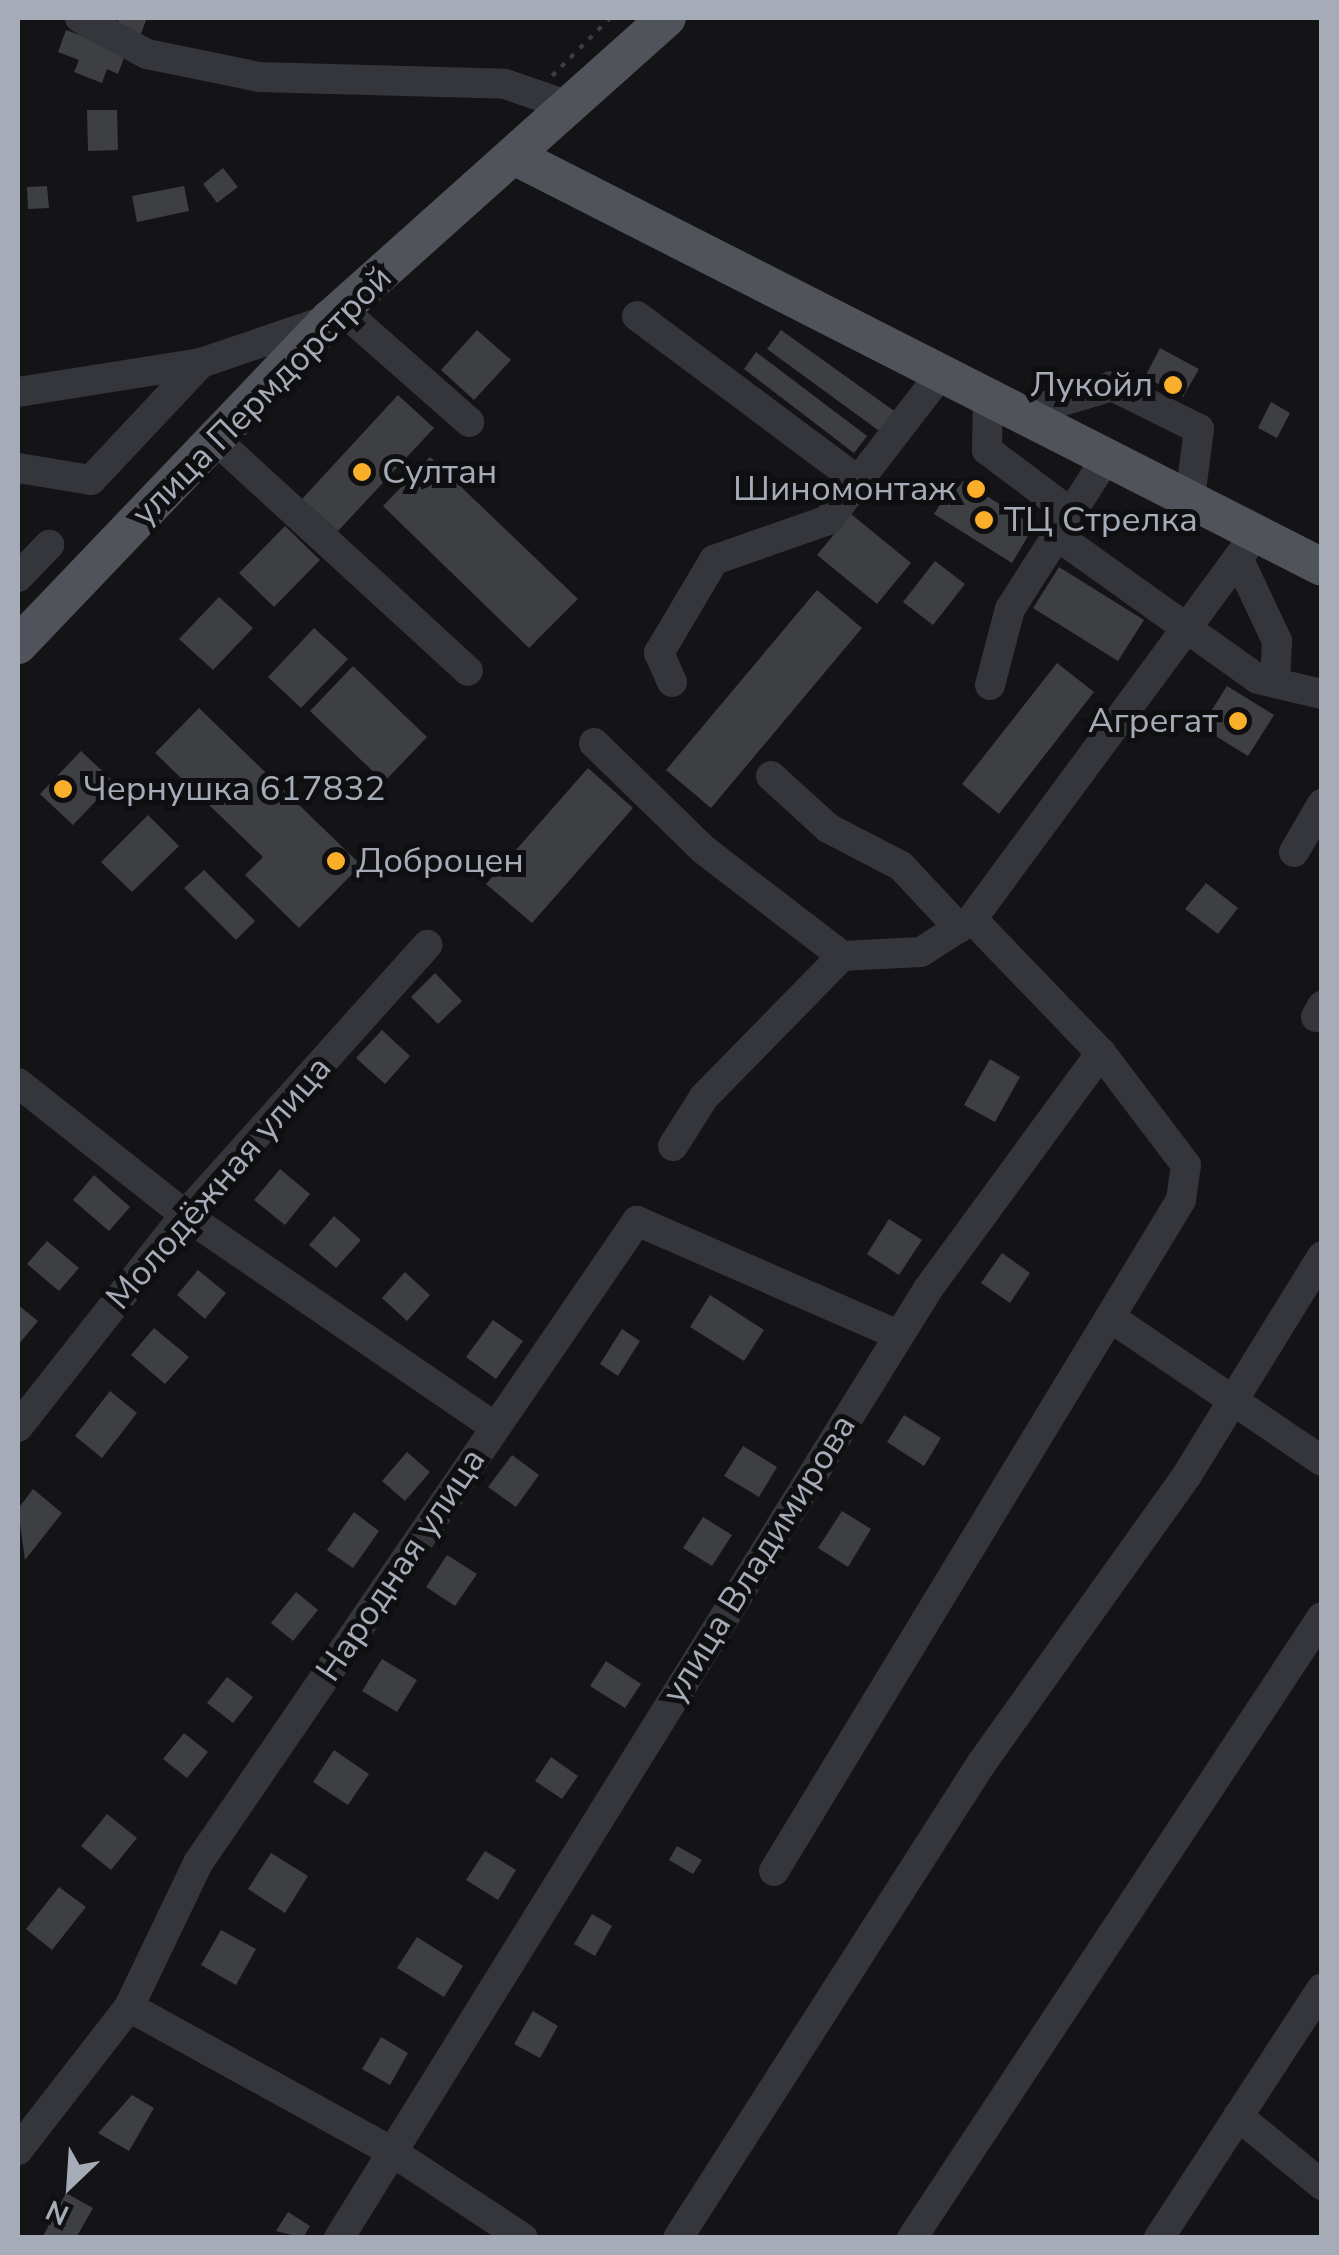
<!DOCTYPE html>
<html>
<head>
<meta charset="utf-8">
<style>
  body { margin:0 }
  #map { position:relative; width:1339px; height:2255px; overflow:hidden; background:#141416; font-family:"Nunito Sans",sans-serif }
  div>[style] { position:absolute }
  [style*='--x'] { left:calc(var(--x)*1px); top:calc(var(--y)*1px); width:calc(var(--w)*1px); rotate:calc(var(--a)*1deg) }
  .building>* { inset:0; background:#3e3f43 }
  .path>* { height:4px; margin-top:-2px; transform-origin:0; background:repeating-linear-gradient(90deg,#3b3d42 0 5px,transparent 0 13px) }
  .minor>* { height:30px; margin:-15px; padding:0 15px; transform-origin:15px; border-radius:15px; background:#35363b }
  .major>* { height:38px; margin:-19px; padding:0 19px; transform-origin:19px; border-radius:19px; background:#51535a }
  .dots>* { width:28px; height:28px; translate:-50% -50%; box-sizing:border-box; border:5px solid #0f0f11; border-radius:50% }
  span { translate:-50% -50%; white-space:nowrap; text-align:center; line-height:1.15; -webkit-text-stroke:10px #0f0f11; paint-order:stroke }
  .poi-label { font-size:35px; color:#a5abb7 }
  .right { translate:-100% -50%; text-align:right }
  .left { translate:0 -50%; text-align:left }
  .street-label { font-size:35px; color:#a5abb7 }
  .frame { position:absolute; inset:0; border:20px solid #a5abb7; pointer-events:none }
  .north { position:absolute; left:20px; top:2135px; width:100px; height:100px; -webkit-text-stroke:8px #0f0f11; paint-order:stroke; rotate:205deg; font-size:28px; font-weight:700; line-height:40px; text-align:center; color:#a5abb7 }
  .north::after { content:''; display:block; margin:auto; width:35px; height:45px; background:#a5abb7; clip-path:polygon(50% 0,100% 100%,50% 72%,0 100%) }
</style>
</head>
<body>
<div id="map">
  <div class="building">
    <div style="clip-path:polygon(119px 18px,147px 18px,140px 36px,115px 26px)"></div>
    <div style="clip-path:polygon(66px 30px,126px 52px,118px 74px,107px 69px,102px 83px,74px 72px,79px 60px,58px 52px)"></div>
    <div style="clip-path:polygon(87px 110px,117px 110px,118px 150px,88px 151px)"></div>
    <div style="clip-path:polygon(223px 168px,238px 187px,217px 203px,203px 184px)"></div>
    <div style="clip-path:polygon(47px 186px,49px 208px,28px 209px,27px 187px)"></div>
    <div style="clip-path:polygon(184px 186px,189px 211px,137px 222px,132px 196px)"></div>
    <div style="clip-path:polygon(477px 330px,511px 360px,474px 400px,441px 370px)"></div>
    <div style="clip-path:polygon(781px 330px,897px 413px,882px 433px,767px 349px)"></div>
    <div style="clip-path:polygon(1160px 348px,1199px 369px,1183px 397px,1145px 377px)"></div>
    <div style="clip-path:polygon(756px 352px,867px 436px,854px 453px,744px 369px)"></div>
    <div style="clip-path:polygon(398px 395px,434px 428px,338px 531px,302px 499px)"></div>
    <div style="clip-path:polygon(1271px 402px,1290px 413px,1277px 438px,1258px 428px)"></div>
    <div style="clip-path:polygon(430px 457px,578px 599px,529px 648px,383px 506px)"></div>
    <div style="clip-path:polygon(957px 477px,1034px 526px,1012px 563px,934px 514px)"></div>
    <div style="clip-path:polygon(851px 514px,911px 563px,877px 604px,817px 555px)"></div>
    <div style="clip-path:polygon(285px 526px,320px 560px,274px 607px,239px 573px)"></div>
    <div style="clip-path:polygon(935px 561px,965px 584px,933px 625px,903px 602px)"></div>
    <div style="clip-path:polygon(1059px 567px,1144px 620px,1118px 661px,1033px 608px)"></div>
    <div style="clip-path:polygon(817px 590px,862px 628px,711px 808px,666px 770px)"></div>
    <div style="clip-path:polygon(219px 597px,253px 628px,213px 670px,179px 639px)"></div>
    <div style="clip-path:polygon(314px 628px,348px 659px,301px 708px,268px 677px)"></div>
    <div style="clip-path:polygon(1057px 663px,1094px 692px,999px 814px,962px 784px)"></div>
    <div style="clip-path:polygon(353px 666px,427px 737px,384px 782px,310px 711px)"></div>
    <div style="clip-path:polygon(1227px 686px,1274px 715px,1248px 756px,1201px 727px)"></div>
    <div style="clip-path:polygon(199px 708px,361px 865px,299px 928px,245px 875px,263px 857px,155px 753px)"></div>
    <div style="clip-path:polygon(81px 751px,114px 782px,73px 825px,40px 794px)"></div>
    <div style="clip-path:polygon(588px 768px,633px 808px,532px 923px,486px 884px)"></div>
    <div style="clip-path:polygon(148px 815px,179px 846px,132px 892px,101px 862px)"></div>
    <div style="clip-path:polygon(204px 870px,255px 921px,236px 940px,184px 888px)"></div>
    <div style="clip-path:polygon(1206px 883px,1238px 908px,1218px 934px,1185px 909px)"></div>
    <div style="clip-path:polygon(435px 973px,462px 1001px,438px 1024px,411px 997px)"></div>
    <div style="clip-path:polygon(382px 1030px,410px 1056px,385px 1084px,356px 1058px)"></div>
    <div style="clip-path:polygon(990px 1059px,1020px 1077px,995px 1122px,964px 1105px)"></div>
    <div style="clip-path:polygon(280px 1169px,310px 1194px,285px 1225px,254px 1200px)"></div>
    <div style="clip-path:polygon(94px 1175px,130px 1207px,109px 1231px,73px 1200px)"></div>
    <div style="clip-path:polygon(334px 1216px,361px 1240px,336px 1268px,309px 1245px)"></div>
    <div style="clip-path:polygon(889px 1219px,922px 1240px,899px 1275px,867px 1254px)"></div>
    <div style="clip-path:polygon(47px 1241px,79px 1268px,59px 1291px,27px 1264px)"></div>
    <div style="clip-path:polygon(1002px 1253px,1030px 1273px,1010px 1303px,981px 1283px)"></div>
    <div style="clip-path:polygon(198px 1270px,226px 1293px,205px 1319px,177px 1295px)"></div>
    <div style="clip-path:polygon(405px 1272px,430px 1295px,407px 1321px,382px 1298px)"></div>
    <div style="clip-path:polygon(710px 1295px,764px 1330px,744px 1361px,690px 1327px)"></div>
    <div style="clip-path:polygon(18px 1305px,38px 1321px,18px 1345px)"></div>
    <div style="clip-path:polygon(493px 1320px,523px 1341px,496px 1379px,466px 1357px)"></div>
    <div style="clip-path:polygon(154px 1328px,189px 1357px,165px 1384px,131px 1355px)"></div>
    <div style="clip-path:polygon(622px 1329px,640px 1341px,618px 1376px,600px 1364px)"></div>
    <div style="clip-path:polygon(110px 1391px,137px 1413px,102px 1458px,75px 1436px)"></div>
    <div style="clip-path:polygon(904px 1415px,941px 1438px,924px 1466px,887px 1442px)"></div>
    <div style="clip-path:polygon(743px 1446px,777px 1467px,759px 1497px,724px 1476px)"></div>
    <div style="clip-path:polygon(407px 1452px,430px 1472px,405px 1501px,382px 1481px)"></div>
    <div style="clip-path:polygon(512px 1455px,539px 1475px,516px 1507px,488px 1487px)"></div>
    <div style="clip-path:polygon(33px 1489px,62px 1513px,25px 1560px,18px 1509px)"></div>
    <div style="clip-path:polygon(842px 1511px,871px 1529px,848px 1567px,818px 1548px)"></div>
    <div style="clip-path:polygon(354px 1512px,379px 1531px,353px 1568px,327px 1550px)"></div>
    <div style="clip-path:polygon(703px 1517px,732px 1535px,712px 1566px,683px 1548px)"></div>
    <div style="clip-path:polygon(447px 1555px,477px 1574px,455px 1606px,426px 1587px)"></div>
    <div style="clip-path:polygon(296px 1592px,318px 1610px,293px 1641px,271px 1623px)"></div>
    <div style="clip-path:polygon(382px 1659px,417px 1680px,397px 1712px,362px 1691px)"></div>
    <div style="clip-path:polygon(606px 1661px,641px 1684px,625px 1708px,590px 1686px)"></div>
    <div style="clip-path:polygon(227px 1677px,253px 1697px,233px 1723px,207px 1703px)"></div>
    <div style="clip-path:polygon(184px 1733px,208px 1752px,187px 1778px,163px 1759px)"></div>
    <div style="clip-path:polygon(334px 1750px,369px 1774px,348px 1805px,313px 1782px)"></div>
    <div style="clip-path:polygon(551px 1757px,578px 1776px,562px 1799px,535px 1781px)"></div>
    <div style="clip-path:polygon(107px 1814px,137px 1838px,111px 1870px,81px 1846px)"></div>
    <div style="clip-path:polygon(677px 1846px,702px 1860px,693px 1874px,669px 1860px)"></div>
    <div style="clip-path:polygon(485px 1851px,516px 1870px,498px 1900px,466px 1880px)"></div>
    <div style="clip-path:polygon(271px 1853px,308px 1876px,285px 1913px,248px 1889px)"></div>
    <div style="clip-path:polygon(59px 1887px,86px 1907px,52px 1950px,26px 1929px)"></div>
    <div style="clip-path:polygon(592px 1914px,612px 1926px,595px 1956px,574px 1944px)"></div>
    <div style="clip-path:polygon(221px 1930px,256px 1949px,236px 1985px,201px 1965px)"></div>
    <div style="clip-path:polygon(417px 1937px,463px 1966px,444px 1997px,397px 1968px)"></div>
    <div style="clip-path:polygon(533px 2011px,558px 2026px,540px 2058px,514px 2044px)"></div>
    <div style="clip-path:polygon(381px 2037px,408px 2053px,390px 2085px,362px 2069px)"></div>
    <div style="clip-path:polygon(132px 2095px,154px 2108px,129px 2151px,98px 2133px)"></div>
    <div style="clip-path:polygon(66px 2193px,93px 2208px,76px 2238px,42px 2238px)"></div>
    <div style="clip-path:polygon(288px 2212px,310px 2226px,303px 2238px,276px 2231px)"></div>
  </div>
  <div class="path">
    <div style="--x:552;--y:76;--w:82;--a:-45"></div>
  </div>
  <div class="minor">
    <div style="--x:80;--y:18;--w:76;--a:28.2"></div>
    <div style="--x:147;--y:54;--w:114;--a:11.6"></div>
    <div style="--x:259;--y:77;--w:246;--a:1.6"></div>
    <div style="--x:505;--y:84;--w:71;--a:18.9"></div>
    <div style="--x:341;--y:309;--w:171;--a:41.4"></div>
    <div style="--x:637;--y:316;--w:279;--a:36.7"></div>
    <div style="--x:18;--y:392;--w:185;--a:-9"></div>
    <div style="--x:201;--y:363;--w:133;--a:-18.8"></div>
    <div style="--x:988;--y:397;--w:53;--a:91.1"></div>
    <div style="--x:987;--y:450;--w:105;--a:36.9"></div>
    <div style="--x:1020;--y:414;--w:96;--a:-16.9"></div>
    <div style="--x:1112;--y:386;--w:97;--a:26.3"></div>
    <div style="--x:1199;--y:429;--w:70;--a:97.4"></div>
    <div style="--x:215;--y:439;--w:343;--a:42.5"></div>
    <div style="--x:18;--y:468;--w:74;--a:9.3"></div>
    <div style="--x:91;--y:480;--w:161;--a:-46.8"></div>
    <div style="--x:1056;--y:535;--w:248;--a:35.5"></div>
    <div style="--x:1258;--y:679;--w:66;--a:13.2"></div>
    <div style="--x:1238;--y:558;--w:92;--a:64.8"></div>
    <div style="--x:1277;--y:641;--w:42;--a:92.7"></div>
    <div style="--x:18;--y:577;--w:45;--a:-45.9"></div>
    <div style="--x:672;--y:682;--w:32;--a:-114"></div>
    <div style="--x:659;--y:653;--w:108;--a:-59.4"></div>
    <div style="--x:714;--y:560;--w:121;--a:-19.3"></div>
    <div style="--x:828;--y:520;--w:185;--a:-52.3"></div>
    <div style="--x:990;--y:685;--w:79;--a:-75.3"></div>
    <div style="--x:1010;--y:609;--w:180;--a:-57.5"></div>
    <div style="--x:594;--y:743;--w:153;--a:44.2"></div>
    <div style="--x:704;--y:850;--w:174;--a:37.5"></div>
    <div style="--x:842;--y:956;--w:79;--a:-2.9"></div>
    <div style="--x:921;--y:952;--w:61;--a:-32.9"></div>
    <div style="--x:972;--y:919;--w:478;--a:-53.6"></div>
    <div style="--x:771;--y:776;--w:77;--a:42.4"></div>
    <div style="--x:828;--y:828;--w:82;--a:27.5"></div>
    <div style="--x:901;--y:866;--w:85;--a:46.9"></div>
    <div style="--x:1294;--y:852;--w:56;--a:-59.7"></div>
    <div style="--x:1316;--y:1017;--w:13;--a:-61"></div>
    <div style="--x:18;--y:1083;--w:213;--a:38.3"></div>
    <div style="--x:185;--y:1215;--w:373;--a:34.4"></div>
    <div style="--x:673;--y:1146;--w:58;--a:-57.7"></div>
    <div style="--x:704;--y:1097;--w:197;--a:-45.6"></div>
    <div style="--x:1114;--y:1320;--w:251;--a:34.1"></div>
    <div style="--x:18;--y:1427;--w:270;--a:-51.8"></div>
    <div style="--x:185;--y:1215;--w:363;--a:-48.1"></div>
    <div style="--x:774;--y:1871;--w:785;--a:-58.76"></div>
    <div style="--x:1181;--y:1200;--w:35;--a:-82"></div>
    <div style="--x:1186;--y:1165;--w:141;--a:-127.2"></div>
    <div style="--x:129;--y:2007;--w:299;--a:28.8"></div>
    <div style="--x:391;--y:2151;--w:158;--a:33.4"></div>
    <div style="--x:1238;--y:2116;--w:109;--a:39.4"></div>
    <div style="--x:18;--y:2150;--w:181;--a:-52.2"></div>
    <div style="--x:129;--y:2007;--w:160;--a:-64.4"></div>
    <div style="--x:198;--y:1863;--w:778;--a:-55.64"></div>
    <div style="--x:637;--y:1221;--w:285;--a:23.6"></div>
    <div style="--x:339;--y:2238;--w:1117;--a:-58.17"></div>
    <div style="--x:928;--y:1289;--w:293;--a:-53.8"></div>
    <div style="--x:1101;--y:1053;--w:186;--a:-133.9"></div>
    <div style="--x:678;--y:2238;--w:563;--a:-57.41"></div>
    <div style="--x:981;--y:1764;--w:355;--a:-54.5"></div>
    <div style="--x:1187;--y:1475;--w:257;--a:-58.3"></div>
    <div style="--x:912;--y:2238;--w:744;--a:-56.57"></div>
    <div style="--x:1159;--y:2238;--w:298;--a:-56.9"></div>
  </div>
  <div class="major">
    <div style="--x:516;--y:157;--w:904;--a:26.96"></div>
    <div style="--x:18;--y:645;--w:451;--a:-46.3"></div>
    <div style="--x:330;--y:319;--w:452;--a:-41.8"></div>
  </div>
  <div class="dots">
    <div style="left:1173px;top:385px;background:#f9af29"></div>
    <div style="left:362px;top:472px;background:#f9af29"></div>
    <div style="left:976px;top:489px;background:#f9af29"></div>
    <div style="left:984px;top:520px;background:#f9af29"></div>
    <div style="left:1238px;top:721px;background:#f9af29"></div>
    <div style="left:63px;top:789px;background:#f9af29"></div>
    <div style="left:336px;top:861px;background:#f9af29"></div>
  </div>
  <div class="poi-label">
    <span class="right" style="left:1153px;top:385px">Лукойл</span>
    <span class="left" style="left:382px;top:472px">Султан</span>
    <span class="right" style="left:956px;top:489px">Шиномонтаж</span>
    <span class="left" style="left:1004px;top:520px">ТЦ Стрелка</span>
    <span class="right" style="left:1218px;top:721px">Агрегат</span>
    <span class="left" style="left:83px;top:789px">Чернушка 617832</span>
    <span class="left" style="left:356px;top:861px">Доброцен</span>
  </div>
  <div class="street-label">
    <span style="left:262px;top:396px;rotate:-45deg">улица Пермдорстрой</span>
    <span style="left:219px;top:1183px;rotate:-49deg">Молодёжная улица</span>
    <span style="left:759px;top:1559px;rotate:-58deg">улица Владимирова</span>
    <span style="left:401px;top:1565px;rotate:-56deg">Народная улица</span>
  </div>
  <div class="frame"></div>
  <div class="north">N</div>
</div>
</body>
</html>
